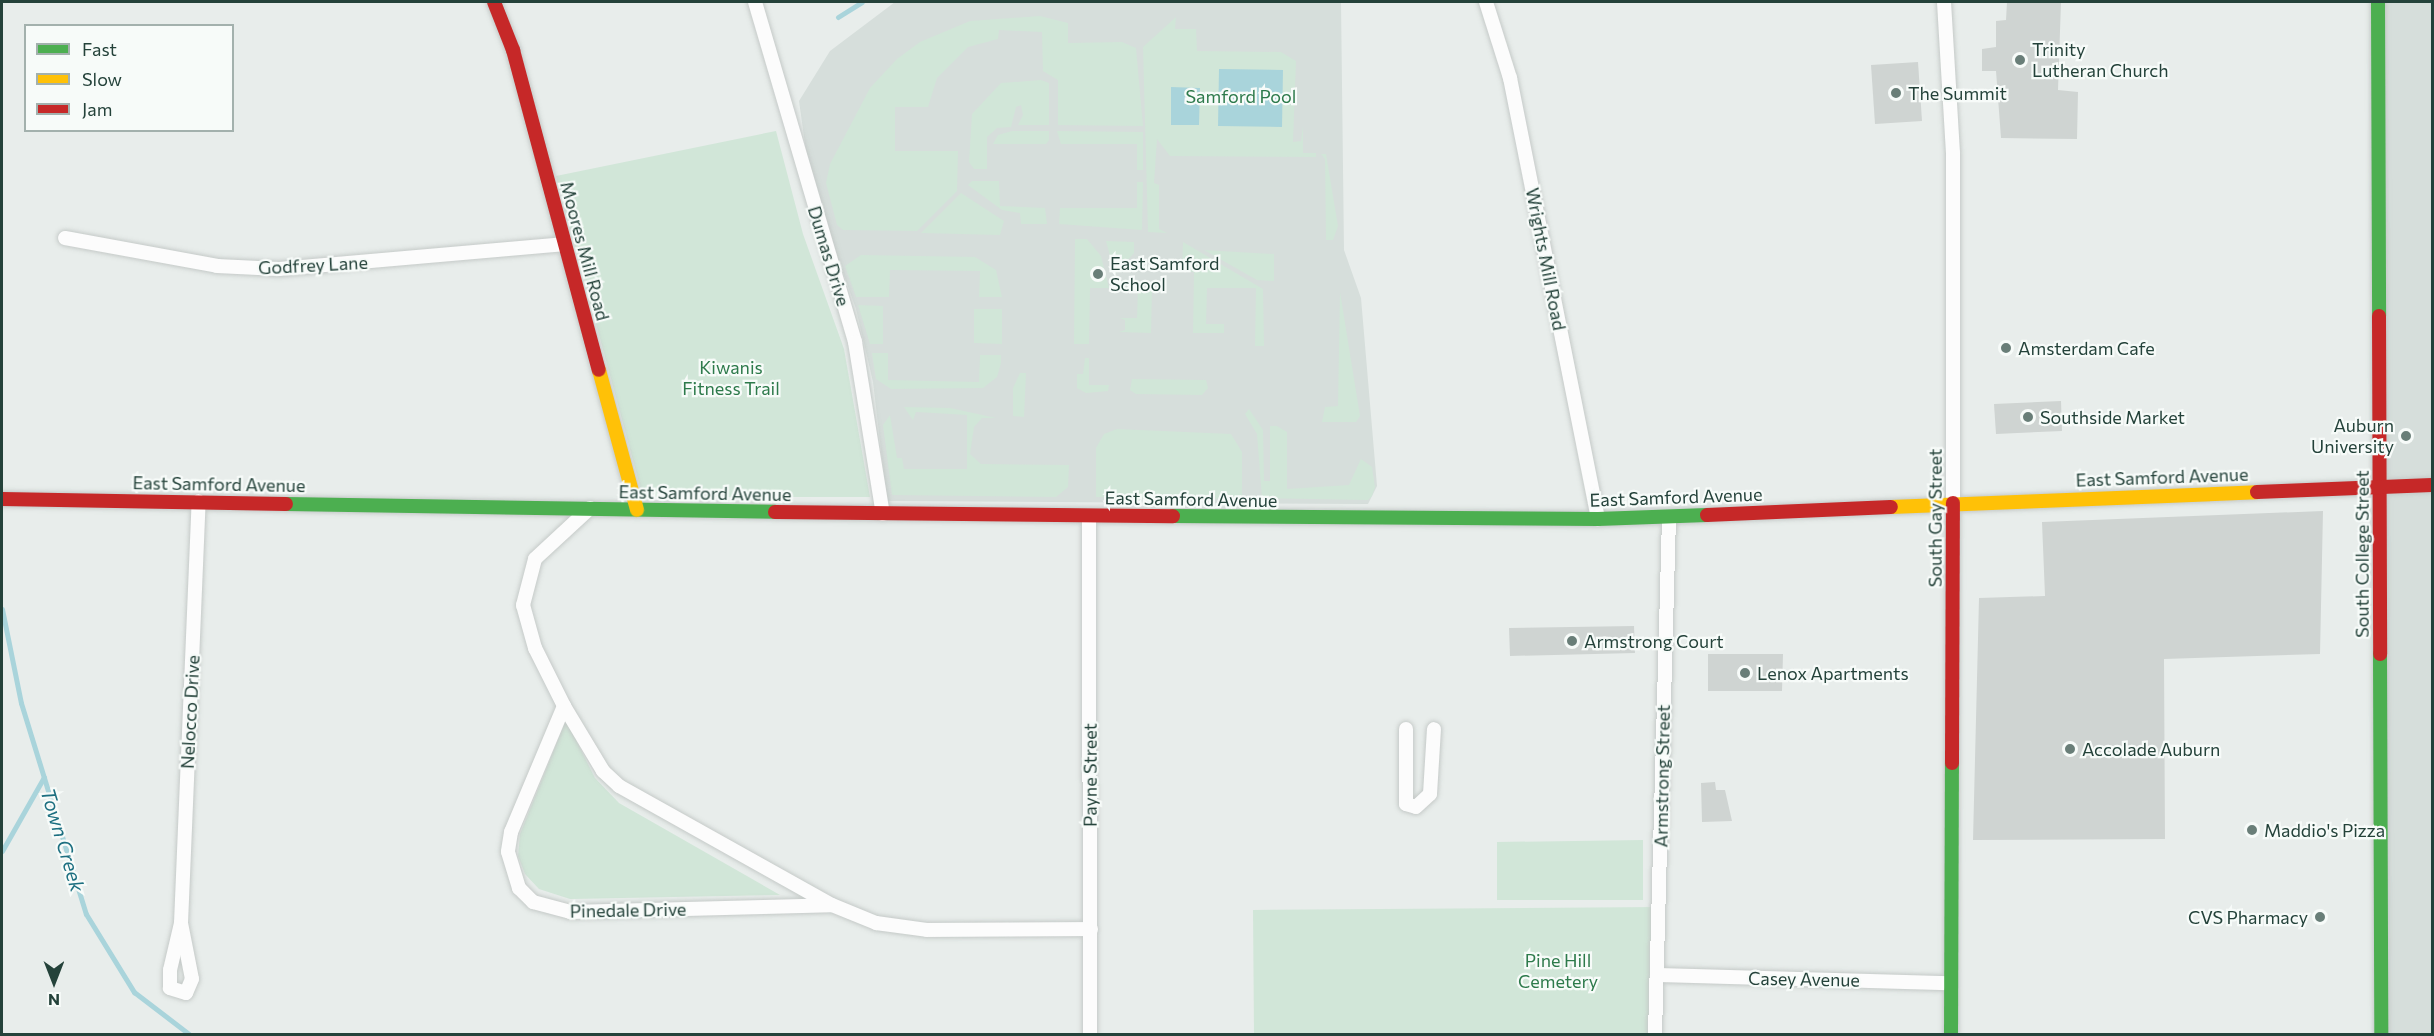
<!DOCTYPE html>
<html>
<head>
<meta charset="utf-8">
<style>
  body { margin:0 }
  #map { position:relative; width:2434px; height:1036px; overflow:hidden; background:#e8edeb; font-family:Commissioner,sans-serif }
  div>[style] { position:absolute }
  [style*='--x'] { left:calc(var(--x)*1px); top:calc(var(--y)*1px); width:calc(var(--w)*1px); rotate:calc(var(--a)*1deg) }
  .built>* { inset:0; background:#d6dedb }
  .green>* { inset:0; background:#d1e6d8 }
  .water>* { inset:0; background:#a9d4db }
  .stream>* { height:5px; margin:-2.5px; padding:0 2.5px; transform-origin:2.5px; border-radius:2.5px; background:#a9d4db }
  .building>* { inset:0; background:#cfd4d2 }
  .roads { filter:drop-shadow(0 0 2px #c5cac8) drop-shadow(0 0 2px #c5cac8) }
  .street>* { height:14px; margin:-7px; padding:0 7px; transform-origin:7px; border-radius:7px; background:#fcfcfc }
  .fast>* { height:14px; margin:-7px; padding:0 7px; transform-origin:7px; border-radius:7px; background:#4caf50 }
  .slow>* { height:14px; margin:-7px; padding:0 7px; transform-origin:7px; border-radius:7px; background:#ffc107 }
  .jam>* { height:14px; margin:-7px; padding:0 7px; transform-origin:7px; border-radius:7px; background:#c62828 }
  .dots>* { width:16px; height:16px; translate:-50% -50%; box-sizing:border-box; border:3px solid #f7fbf9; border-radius:50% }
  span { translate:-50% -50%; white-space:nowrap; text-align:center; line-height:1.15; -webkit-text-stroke:4.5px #f7fbf9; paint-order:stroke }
  .poi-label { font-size:18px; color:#24423a }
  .left { translate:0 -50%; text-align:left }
  .right { translate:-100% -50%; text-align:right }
  .park-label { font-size:18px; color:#2d7a4b }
  .street-label { font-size:18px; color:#24423a }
  .water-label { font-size:20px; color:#1c6f80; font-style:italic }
  .frame { position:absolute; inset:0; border:3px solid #24423a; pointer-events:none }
  .legend { position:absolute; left:24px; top:24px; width:210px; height:108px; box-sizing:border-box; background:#f7fbf9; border:2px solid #a3b1ad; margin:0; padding:8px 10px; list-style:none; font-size:18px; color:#24423a }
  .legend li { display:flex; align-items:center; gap:12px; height:30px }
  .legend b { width:30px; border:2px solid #a3b1ad }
  .north { position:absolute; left:24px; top:952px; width:60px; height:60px; -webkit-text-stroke:4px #f7fbf9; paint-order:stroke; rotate:180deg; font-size:16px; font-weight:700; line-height:24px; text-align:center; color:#24423a }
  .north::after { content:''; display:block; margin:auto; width:21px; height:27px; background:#24423a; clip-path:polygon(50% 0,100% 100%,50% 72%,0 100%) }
</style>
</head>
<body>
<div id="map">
  <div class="built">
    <div style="clip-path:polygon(895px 2px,1341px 2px,1344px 250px,1361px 298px,1377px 486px,1368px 504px,887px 501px,873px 382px,856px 309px,810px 179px,799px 101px,830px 51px)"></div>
    <div style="clip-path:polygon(2379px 2px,2432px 2px,2432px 1034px,2383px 1034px)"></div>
  </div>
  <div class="green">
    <div style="clip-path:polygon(1040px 16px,1068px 23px,1068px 43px,1122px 42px,1136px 48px,1143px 126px,1058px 125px,1058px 80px,1043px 71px,1042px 32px,999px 30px,998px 39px,968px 47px,937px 78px,928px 107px,895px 107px,895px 151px,958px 151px,957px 191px,917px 231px,843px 230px,837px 225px,826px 183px,830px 164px,870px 88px,897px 59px,920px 42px,970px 21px)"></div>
    <div style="clip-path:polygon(1176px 17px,1175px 29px,1196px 29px,1197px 51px,1281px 52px,1296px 61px,1293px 142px,1301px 141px,1303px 126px,1303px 153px,1316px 153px,1316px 157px,1170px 156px,1157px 139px,1154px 183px,1159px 185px,1159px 229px,1167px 233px,1148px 232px,1143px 47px)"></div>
    <div style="clip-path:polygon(1041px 80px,1049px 83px,1049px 125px,1018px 125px,1023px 115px,1021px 105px,1016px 107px,1011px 127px,997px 128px,987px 137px,987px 169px,974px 169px,969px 162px,972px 114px,1001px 83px)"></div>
    <div style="clip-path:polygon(776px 131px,803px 234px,844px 349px,870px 497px,643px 497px,556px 176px)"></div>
    <div style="clip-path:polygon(1012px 131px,1049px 131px,1049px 140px,1046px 144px,993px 144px,998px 135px)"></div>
    <div style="clip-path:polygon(1057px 131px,1143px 132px,1143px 170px,1137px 170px,1137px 144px,1061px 144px)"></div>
    <div style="clip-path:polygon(1321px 154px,1326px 154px,1338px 226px,1333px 240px,1326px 240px,1325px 159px)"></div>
    <div style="clip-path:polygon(972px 181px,999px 181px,1000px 206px,1045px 208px,1047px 224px,1021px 224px,1020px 213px,1002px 210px,968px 185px)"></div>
    <div style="clip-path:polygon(1137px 182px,1143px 182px,1142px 230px,1059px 224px,1060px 208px,1137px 208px)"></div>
    <div style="clip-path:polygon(961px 193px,1004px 221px,1000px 235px,921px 233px)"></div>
    <div style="clip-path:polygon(1075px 239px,1087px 239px,1101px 256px,1109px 288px,1090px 288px,1089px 344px,1074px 344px)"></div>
    <div style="clip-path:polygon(1106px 241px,1134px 242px,1134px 253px,1115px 274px)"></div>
    <div style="clip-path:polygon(1183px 242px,1263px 289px,1264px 346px,1255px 346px,1256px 288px,1207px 288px,1206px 324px,1224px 324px,1224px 333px,1193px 333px,1194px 272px,1182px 271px)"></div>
    <div style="clip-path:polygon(1204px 250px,1274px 254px,1274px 281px,1257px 280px)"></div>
    <div style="clip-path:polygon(861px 255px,975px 257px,996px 270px,1002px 297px,979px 297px,980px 271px,890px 270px,889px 297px,856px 297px,845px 266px)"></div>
    <div style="clip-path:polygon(1138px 288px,1152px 289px,1151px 333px,1119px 332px,1125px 330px,1125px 320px,1120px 318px,1137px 318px)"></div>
    <div style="clip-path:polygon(1340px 292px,1360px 416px,1356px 422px,1322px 422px,1325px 407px,1338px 406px)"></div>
    <div style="clip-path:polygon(858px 305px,883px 306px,883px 344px,870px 344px)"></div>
    <div style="clip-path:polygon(974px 309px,1002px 309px,1002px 344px,974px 343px)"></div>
    <div style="clip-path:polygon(872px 353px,888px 353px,888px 380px,979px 382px,980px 355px,1001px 355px,1001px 363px,997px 377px,983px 388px,891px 389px,876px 379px)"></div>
    <div style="clip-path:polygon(1085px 358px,1089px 358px,1089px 385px,1109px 385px,1108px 391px,1086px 393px,1077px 388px,1077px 374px,1083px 374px)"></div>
    <div style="clip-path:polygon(1020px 373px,1026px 373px,1024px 417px,1013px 416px,1013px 388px)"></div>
    <div style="clip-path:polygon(1132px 379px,1206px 380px,1208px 388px,1202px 395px,1136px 394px,1130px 390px)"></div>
    <div style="clip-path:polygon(904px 407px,950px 408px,996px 418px,982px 418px,974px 427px,970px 454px,981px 464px,1069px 465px,1068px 487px,1056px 497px,892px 495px,883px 425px,890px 415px,897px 458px,902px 458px,904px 469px,967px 469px,967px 415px,916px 412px,913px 420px)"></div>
    <div style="clip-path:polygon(1249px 409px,1263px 430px,1264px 481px,1270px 481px,1270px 426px,1277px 426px,1287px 432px,1287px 489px,1349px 485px,1361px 459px,1372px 467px,1375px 487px,1372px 496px,1368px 500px,1262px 498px,1257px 434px,1245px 414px)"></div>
    <div style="clip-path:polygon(1117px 429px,1231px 434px,1242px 452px,1242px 499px,1096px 497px,1096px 448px,1104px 434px)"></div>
    <div style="clip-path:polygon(566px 720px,595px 778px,619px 803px,780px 895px,570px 899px,539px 889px,525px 874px,518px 856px,520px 834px)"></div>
    <div style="clip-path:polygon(1643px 840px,1643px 900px,1497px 900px,1497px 842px)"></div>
    <div style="clip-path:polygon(1659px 907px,1655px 1034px,1254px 1034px,1253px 910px)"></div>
  </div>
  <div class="water">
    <div style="clip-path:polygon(1219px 69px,1283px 70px,1282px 127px,1218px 126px)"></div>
    <div style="clip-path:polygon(1171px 87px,1200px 88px,1199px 125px,1171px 125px)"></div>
  </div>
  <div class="stream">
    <div style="--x:838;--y:17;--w:28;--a:-32"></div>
    <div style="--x:2;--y:609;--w:96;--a:78.6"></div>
    <div style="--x:21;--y:703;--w:221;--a:72.9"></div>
    <div style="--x:86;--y:914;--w:92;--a:58.4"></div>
    <div style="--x:134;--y:992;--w:69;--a:37.4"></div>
    <div style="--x:2;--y:851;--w:85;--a:-60.4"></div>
  </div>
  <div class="building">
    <div style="clip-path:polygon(2007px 2px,2061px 2px,2058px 90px,2078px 92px,2077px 139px,2001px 138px,1996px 71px,1982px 71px,1982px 49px,1996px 47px,1996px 21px,2006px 20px)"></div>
    <div style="clip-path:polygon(1918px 62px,1922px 121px,1875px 124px,1871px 65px)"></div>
    <div style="clip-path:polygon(2061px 401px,2062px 431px,1996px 434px,1994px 404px)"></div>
    <div style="clip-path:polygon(2323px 511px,2320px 654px,2164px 659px,2165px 839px,1973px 840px,1979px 598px,2045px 596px,2042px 522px)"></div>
    <div style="clip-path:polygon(1634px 626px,1635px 653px,1510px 656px,1509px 628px)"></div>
    <div style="clip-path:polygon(1708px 654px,1783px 654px,1782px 691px,1708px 691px)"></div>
    <div style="clip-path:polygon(1715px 782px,1716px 790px,1725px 790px,1732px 821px,1702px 822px,1701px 783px)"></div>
  </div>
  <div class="roads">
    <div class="street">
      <div style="--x:755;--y:2;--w:354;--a:73.6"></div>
      <div style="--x:855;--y:342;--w:174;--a:80.8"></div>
      <div style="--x:1486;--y:2;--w:80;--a:72.5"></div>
      <div style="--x:1510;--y:78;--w:450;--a:78.7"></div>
      <div style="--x:1944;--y:2;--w:151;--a:86.6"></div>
      <div style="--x:1953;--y:153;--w:350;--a:90"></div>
      <div style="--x:65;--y:238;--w:155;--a:10.4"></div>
      <div style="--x:217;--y:266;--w:62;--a:2.8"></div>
      <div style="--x:279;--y:269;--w:285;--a:-5"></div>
      <div style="--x:590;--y:508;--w:75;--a:137.2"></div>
      <div style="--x:535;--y:559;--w:48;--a:104.6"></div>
      <div style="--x:523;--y:605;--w:45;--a:74.4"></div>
      <div style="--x:535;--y:648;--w:65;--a:63.4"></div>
      <div style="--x:564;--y:706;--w:76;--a:59"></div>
      <div style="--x:603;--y:771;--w:22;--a:43"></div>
      <div style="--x:619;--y:786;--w:244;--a:29.2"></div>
      <div style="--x:832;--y:905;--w:48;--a:22.2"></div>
      <div style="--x:876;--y:923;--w:51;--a:7.8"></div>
      <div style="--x:927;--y:930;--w:164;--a:-0.3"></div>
      <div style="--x:1089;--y:516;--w:518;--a:89.89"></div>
      <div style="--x:564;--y:706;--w:137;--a:112.8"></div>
      <div style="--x:511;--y:832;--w:20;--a:99"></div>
      <div style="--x:508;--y:852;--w:38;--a:73"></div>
      <div style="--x:519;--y:888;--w:20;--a:45"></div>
      <div style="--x:533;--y:902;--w:38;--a:15"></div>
      <div style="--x:570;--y:912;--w:261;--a:-1.5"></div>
      <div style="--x:1406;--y:729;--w:75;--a:90"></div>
      <div style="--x:1406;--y:804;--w:10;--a:17"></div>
      <div style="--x:1416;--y:807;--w:19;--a:-43"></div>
      <div style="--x:1430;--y:794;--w:65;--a:-86.5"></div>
      <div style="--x:181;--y:923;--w:422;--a:-87.6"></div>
      <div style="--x:181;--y:923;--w:57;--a:78.9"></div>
      <div style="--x:192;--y:979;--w:15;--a:113"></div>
      <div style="--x:186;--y:993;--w:17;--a:-163"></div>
      <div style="--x:170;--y:988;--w:18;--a:-90"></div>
      <div style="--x:170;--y:970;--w:48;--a:-76.8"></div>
      <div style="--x:1657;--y:975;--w:294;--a:1.6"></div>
      <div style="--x:1655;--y:1034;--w:516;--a:-88.45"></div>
    </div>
    <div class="fast">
      <div style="--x:2378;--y:2;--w:314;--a:89.8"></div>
      <div style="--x:286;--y:504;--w:489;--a:0.9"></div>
      <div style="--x:1173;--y:516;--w:425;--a:0.4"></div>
      <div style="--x:1598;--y:519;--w:109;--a:-2.1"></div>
      <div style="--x:2380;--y:654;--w:380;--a:89.8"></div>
      <div style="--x:1951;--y:1034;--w:271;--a:-89.8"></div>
    </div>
    <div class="slow">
      <div style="--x:599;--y:370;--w:145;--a:74.8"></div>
      <div style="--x:1891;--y:507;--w:366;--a:-2.3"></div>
    </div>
    <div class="jam">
      <div style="--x:494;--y:2;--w:52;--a:68.4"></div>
      <div style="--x:513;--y:50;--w:331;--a:75"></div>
      <div style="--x:2379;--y:316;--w:338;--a:89.8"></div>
      <div style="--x:2257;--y:492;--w:175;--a:-2.3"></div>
      <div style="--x:2;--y:499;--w:284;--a:1"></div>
      <div style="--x:775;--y:512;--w:398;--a:0.6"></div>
      <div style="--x:1707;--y:515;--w:184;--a:-2.5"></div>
      <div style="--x:1952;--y:763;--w:260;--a:-89.8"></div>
    </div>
  </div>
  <div class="dots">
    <div style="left:2020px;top:60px;background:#697e78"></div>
    <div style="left:1896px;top:93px;background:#697e78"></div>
    <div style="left:1098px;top:274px;background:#697e78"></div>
    <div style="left:2006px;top:348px;background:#697e78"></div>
    <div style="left:2028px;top:417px;background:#697e78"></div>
    <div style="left:2406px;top:436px;background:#697e78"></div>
    <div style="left:1572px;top:641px;background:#697e78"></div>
    <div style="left:1745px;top:673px;background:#697e78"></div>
    <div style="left:2070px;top:749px;background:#697e78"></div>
    <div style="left:2252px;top:830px;background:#697e78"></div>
    <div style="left:2320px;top:917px;background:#697e78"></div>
  </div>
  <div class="poi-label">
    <span class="left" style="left:2032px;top:60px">Trinity<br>Lutheran Church</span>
    <span class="left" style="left:1908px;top:93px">The Summit</span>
    <span class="left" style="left:1110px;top:274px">East Samford<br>School</span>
    <span class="left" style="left:2018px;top:348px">Amsterdam Cafe</span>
    <span class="left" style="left:2040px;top:417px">Southside Market</span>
    <span class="right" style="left:2394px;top:436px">Auburn<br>University</span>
    <span class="left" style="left:1584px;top:641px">Armstrong Court</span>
    <span class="left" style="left:1757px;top:673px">Lenox Apartments</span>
    <span class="left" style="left:2082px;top:749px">Accolade Auburn</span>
    <span class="left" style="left:2264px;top:830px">Maddio's Pizza</span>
    <span class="right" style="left:2308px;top:917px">CVS Pharmacy</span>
  </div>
  <div class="park-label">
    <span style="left:1241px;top:96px">Samford Pool</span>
    <span style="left:731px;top:378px">Kiwanis<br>Fitness Trail</span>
    <span style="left:1558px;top:971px">Pine Hill<br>Cemetery</span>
  </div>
  <div class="street-label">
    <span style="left:585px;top:251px;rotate:75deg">Moores Mill Road</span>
    <span style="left:829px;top:256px;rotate:73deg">Dumas Drive</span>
    <span style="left:1546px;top:259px;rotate:79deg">Wrights Mill Road</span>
    <span style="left:313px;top:265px;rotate:-3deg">Godfrey Lane</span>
    <span style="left:2162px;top:477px;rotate:-2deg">East Samford Avenue</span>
    <span style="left:219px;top:484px;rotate:1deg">East Samford Avenue</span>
    <span style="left:705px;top:493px;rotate:1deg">East Samford Avenue</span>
    <span style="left:1676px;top:497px;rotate:-2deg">East Samford Avenue</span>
    <span style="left:1191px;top:499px;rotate:1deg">East Samford Avenue</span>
    <span style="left:1935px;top:518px;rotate:-90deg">South Gay Street</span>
    <span style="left:2362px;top:554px;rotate:-90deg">South College Street</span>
    <span style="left:190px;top:712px;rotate:-87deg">Nelocco Drive</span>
    <span style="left:1090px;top:775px;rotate:-90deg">Payne Street</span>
    <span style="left:1662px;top:776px;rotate:-89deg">Armstrong Street</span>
    <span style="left:628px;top:910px;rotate:-1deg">Pinedale Drive</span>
    <span style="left:1804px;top:979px;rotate:1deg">Casey Avenue</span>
  </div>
  <div class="water-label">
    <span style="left:63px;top:840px;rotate:73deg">Town Creek</span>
  </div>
  <div class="frame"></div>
  <ul class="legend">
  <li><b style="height:8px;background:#4caf50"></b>Fast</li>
  <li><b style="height:8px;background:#ffc107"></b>Slow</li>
  <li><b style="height:8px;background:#c62828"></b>Jam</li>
  </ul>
  <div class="north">N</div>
</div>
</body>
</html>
